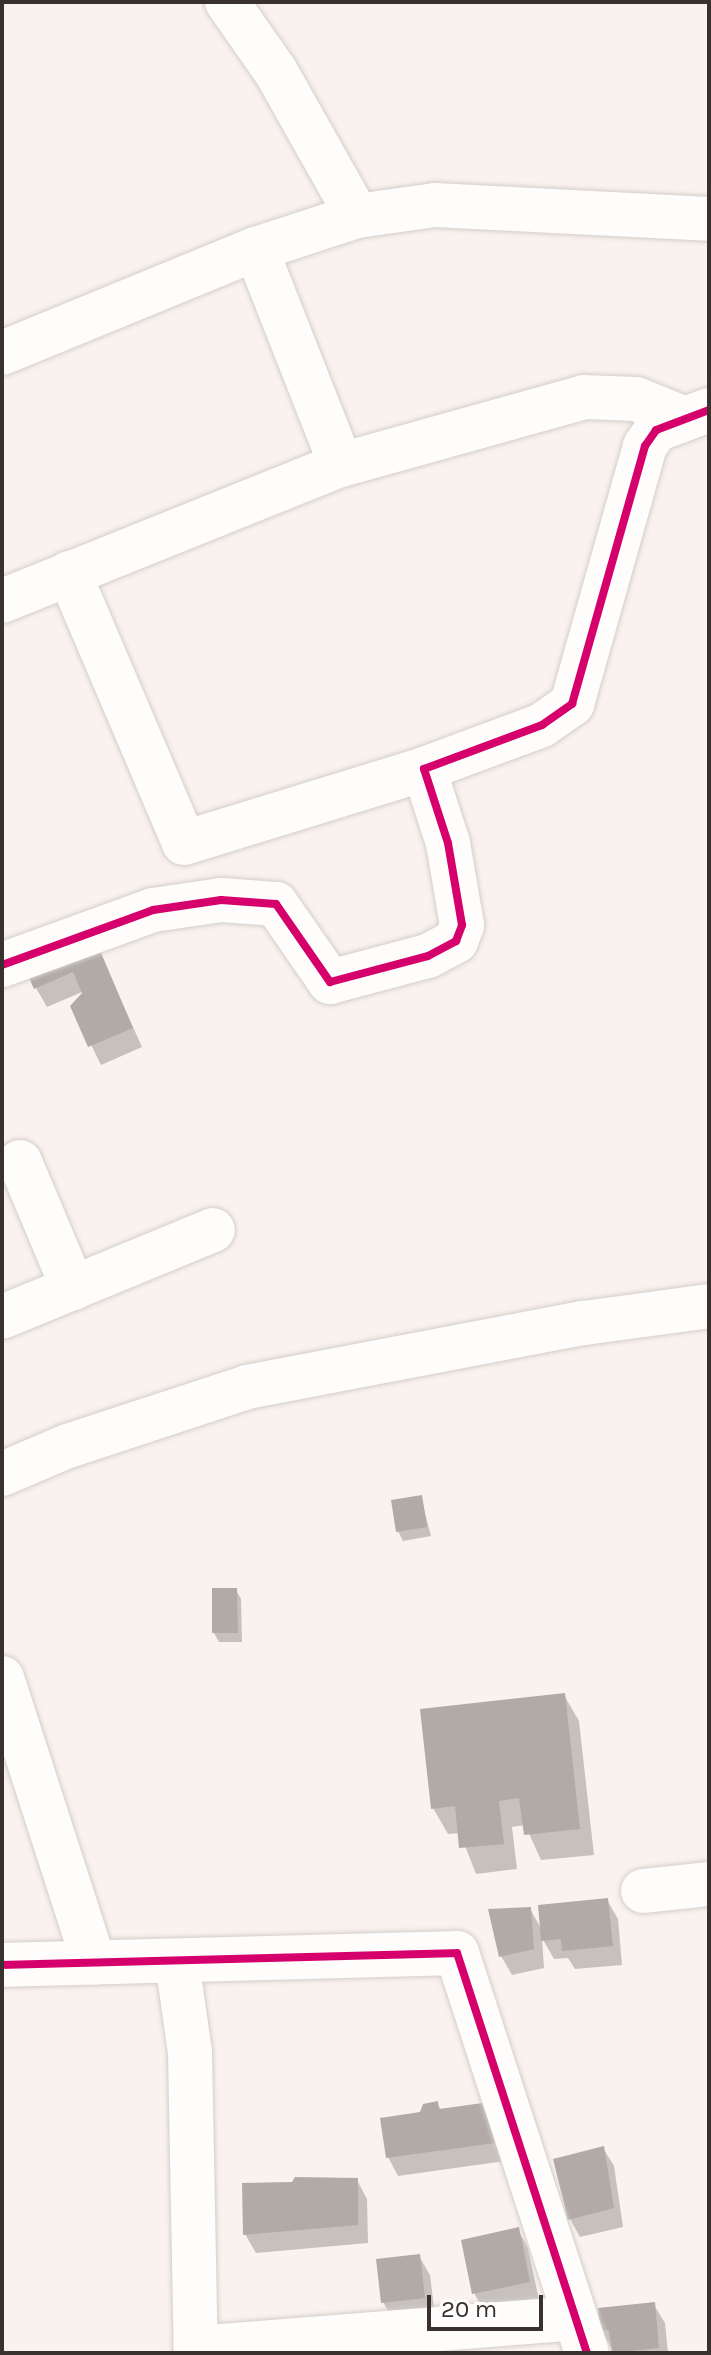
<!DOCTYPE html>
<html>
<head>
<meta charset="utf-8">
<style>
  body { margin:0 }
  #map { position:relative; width:711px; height:2355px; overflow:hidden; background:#f9f2ee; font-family:Karla,sans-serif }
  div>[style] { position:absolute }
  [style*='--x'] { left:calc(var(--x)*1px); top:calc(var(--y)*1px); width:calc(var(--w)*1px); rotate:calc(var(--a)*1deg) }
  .shadow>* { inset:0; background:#0003 }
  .building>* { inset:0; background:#b1aaa6 }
  .roads { filter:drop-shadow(0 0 2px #d4ceca) drop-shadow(0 0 2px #d4ceca) }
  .minor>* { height:44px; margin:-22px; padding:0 22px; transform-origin:22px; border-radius:22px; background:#fefdfc }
  .cycleway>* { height:8px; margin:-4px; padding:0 4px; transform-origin:4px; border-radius:4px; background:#d6006c }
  span { translate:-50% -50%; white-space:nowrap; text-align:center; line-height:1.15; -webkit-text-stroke:8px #fff; paint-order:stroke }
  .frame { position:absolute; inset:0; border:4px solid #39312d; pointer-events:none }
  .scale { position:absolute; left:427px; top:2295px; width:116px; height:36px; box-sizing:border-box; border:4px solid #39312d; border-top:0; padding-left:10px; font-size:24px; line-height:28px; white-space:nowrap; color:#39312d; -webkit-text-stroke:6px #fff; paint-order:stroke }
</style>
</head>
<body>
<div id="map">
  <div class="shadow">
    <div style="clip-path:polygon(92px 936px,142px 1047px,101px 1065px,72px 1006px,89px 989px,47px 1007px,36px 988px)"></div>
    <div style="clip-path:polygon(421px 1497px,431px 1536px,403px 1541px,398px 1531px)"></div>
    <div style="clip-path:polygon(236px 1590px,241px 1599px,242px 1642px,219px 1642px,214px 1633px)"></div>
    <div style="clip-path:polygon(564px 1695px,579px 1721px,594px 1855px,541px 1860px,525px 1825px,512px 1827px,517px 1869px,476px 1874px,460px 1833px,448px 1834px,433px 1808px)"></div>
    <div style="clip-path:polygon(607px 1900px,618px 1919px,622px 1965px,575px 1969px,568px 1958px,554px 1959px,542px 1938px,544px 1968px,512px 1975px,501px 1956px,530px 1909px,542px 1930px)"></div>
    <div style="clip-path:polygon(437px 2103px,441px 2110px,489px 2104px,505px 2161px,398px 2176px,388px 2157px,421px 2114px)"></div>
    <div style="clip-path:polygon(603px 2148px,614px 2166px,623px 2227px,580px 2237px,570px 2219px)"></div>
    <div style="clip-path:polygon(357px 2180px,367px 2199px,368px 2243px,256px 2253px,245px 2234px)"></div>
    <div style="clip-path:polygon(518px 2230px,528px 2248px,539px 2300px,485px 2312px,474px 2293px)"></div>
    <div style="clip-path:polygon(419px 2256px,430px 2275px,435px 2316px,394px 2321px,383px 2302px)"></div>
    <div style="clip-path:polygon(654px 2305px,665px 2323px,668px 2353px,614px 2353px,602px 2331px)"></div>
  </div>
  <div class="building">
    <div style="clip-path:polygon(93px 934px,133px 1028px,88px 1047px,70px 1006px,82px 993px,73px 972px,34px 989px,23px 964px)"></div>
    <div style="clip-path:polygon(422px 1495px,427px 1527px,396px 1532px,391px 1500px)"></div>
    <div style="clip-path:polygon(212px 1588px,237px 1588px,238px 1633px,212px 1633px)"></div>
    <div style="clip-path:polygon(565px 1693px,580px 1829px,524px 1835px,519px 1798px,499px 1801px,504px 1844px,459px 1848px,455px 1806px,431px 1809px,420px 1709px)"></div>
    <div style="clip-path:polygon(608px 1898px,613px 1946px,562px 1951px,561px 1939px,541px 1941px,538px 1905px)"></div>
    <div style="clip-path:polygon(531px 1907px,534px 1949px,499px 1957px,488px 1909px)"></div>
    <div style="clip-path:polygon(438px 2101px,439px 2109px,490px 2102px,495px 2143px,386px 2158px,380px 2118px,420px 2112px,423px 2104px)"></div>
    <div style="clip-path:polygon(604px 2146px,614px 2208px,568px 2220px,553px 2159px)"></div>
    <div style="clip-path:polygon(295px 2177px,358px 2178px,358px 2225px,243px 2235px,242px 2183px,292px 2182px)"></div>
    <div style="clip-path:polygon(519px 2227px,530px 2282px,472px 2294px,461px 2240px)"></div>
    <div style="clip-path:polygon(420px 2254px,425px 2298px,381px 2303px,376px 2259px)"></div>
    <div style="clip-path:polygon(655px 2302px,659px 2348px,612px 2353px,609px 2330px,600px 2331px,598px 2308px)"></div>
  </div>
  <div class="roads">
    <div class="minor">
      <div style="--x:227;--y:2;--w:85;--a:55"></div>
      <div style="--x:276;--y:72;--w:165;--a:60.6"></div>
      <div style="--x:256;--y:249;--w:232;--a:68.5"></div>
      <div style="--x:2;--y:353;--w:274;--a:-22.3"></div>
      <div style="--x:256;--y:249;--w:106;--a:-18.1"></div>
      <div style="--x:357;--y:216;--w:79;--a:-8"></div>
      <div style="--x:435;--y:205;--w:274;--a:2.9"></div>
      <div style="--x:69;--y:573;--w:293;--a:66.9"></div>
      <div style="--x:184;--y:843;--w:251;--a:-17.1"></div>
      <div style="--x:2;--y:601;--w:365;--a:-21.9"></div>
      <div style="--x:341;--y:465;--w:252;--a:-15.6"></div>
      <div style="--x:584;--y:397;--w:52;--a:2.2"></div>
      <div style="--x:636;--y:399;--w:51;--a:22"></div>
      <div style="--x:2;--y:965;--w:161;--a:-20"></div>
      <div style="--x:153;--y:910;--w:69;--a:-8.4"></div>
      <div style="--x:221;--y:900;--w:55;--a:4.2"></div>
      <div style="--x:276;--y:904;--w:95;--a:55.3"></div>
      <div style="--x:330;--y:982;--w:101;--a:-14.9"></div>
      <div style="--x:428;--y:956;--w:32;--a:-28"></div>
      <div style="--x:456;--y:941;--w:17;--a:-69"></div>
      <div style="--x:462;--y:925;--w:83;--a:-99.7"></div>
      <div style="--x:448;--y:843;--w:78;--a:-108"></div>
      <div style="--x:424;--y:769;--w:126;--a:-20.4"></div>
      <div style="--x:542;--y:725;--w:37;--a:-35"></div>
      <div style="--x:572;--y:704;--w:268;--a:-74.2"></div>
      <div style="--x:645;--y:446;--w:19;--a:-55"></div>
      <div style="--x:656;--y:430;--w:57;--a:-20.7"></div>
      <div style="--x:20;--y:1162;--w:137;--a:67.2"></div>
      <div style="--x:2;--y:1317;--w:228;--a:-22.4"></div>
      <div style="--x:2;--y:1474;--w:72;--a:-23"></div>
      <div style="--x:68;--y:1446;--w:188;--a:-18.2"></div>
      <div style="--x:247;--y:1387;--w:343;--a:-10.8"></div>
      <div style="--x:584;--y:1323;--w:126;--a:-7.7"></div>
      <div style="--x:2;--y:1678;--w:299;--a:72.1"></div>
      <div style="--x:643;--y:1891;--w:66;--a:-6.1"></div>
      <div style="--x:177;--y:1961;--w:92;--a:81.9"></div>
      <div style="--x:190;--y:2052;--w:301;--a:88.9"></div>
      <div style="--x:2;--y:1965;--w:455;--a:-1.5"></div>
      <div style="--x:457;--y:1953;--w:421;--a:72"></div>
      <div style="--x:196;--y:2348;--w:380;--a:-4.5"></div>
    </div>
  </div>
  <div class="cycleway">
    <div style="--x:2;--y:965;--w:161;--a:-20"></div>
    <div style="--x:153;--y:910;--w:69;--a:-8.4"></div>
    <div style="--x:221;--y:900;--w:55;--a:4.2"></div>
    <div style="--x:276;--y:904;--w:95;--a:55.3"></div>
    <div style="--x:330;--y:982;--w:101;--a:-14.9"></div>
    <div style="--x:428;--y:956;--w:32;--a:-28"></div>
    <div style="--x:456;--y:941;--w:17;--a:-69"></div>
    <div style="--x:462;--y:925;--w:83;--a:-99.7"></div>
    <div style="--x:448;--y:843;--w:78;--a:-108"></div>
    <div style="--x:424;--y:769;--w:126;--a:-20.4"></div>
    <div style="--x:542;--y:725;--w:37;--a:-35"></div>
    <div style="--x:572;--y:704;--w:268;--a:-74.2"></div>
    <div style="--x:645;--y:446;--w:19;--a:-55"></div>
    <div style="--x:656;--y:430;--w:57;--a:-20.7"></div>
    <div style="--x:2;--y:1965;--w:455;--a:-1.5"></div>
    <div style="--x:457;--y:1953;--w:421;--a:72"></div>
  </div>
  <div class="frame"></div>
  <div class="scale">20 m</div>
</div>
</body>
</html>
